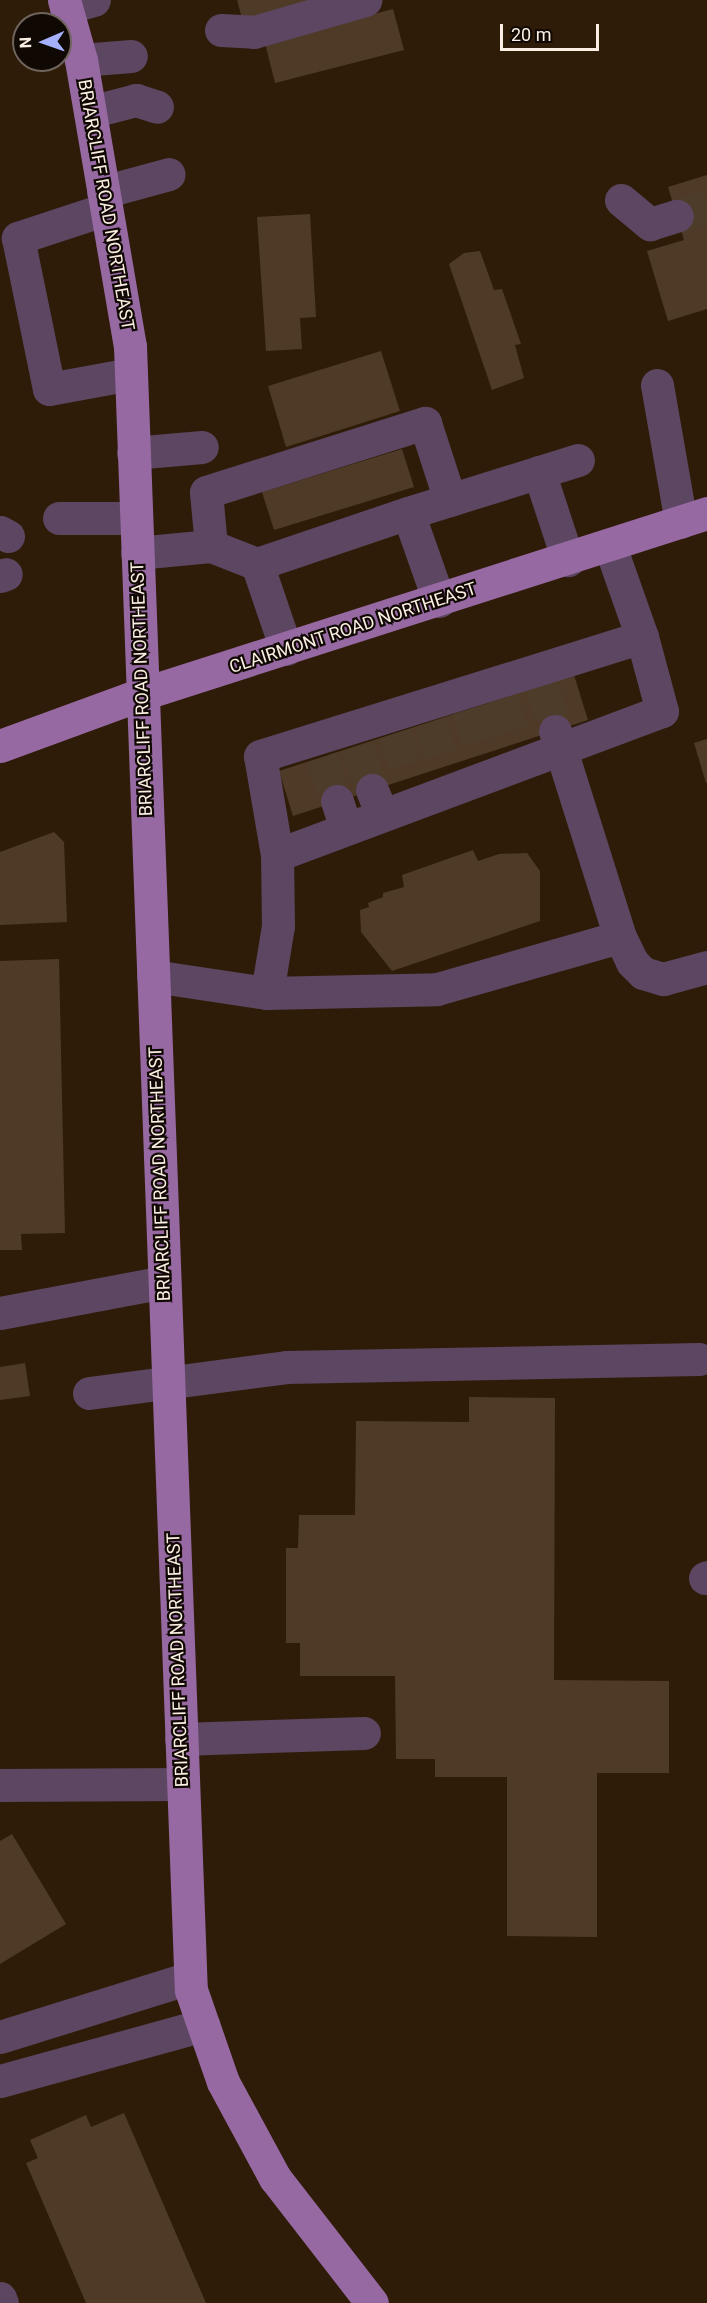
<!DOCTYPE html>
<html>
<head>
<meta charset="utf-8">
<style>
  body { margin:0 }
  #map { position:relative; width:707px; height:2303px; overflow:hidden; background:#2e1c09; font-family:Roboto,sans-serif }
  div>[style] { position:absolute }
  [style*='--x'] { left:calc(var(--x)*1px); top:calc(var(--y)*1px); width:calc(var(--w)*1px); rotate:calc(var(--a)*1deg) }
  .building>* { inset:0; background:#4e3a27 }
  .minor-tunnel>* { height:33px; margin-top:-16.5px; transform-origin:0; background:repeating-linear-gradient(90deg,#4d3c2a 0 33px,transparent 0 49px) }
  .minor>* { height:33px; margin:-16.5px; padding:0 16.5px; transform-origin:16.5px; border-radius:16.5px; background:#5c4661 }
  .major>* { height:33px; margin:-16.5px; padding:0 16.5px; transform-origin:16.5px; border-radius:16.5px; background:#9769a3 }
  span { translate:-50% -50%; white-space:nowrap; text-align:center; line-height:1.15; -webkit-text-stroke:4.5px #100803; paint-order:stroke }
  .street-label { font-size:18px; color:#fbeee2 }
  .north { position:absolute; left:12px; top:12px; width:60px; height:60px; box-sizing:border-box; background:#100803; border:2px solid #6e645c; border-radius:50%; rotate:268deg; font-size:16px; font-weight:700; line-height:24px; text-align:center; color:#fbeee2 }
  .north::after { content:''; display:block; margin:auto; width:21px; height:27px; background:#a5b1fc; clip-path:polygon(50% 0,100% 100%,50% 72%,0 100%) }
  .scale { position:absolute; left:500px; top:24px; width:99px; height:27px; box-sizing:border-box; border:3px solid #fbeee2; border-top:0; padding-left:8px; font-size:18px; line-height:21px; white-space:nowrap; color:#fbeee2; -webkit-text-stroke:4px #100803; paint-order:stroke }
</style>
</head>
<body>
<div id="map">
  <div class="building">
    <div style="clip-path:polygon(237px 0,318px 0,243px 22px)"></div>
    <div style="clip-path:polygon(393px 9px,404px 50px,275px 83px,265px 43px)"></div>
    <div style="clip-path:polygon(707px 175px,707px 309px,668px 321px,647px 251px,684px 240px,668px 187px)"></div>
    <div style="clip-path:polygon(310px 214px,316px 317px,300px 318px,302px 349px,266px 351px,257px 217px)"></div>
    <div style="clip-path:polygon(480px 251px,494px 290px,502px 289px,521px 344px,515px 345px,524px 378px,492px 390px,449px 264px,464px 253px)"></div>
    <div style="clip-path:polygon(381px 351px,400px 411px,286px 447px,268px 386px)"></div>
    <div style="clip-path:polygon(402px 449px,414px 487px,274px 530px,262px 492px)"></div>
    <div style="clip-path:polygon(574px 675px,588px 720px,293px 816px,279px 771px)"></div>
    <div style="clip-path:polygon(707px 739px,707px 783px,706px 783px,694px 743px)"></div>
    <div style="clip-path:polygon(54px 832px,64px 842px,67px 922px,0 925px,0 852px)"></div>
    <div style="clip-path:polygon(473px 850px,478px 861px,499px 854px,527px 853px,540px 871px,540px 921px,392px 971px,361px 932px,360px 910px,369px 907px,368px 903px,383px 897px,383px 893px,404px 887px,402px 875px)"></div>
    <div style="clip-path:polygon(59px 959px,65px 1233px,21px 1234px,22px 1250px,0 1250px,0 961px)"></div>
    <div style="clip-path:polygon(25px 1363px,30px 1396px,0 1400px,0 1367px)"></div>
    <div style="clip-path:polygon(469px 1397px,555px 1398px,554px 1680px,669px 1681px,669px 1773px,597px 1773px,597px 1937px,507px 1936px,507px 1777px,435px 1777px,435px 1759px,396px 1759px,395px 1676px,300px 1676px,300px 1643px,286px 1643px,286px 1548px,298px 1548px,299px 1515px,355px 1515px,356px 1421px,469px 1422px)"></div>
    <div style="clip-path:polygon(12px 1834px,66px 1924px,0 1964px,0 1841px)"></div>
    <div style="clip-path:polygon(124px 2113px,206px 2303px,86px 2303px,26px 2163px,38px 2158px,30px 2140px,86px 2115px,91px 2127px)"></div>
  </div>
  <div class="minor-tunnel">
    <div style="--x:677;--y:216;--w:32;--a:-18"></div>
    <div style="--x:542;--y:685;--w:48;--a:74.2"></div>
    <div style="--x:501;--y:699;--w:46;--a:71.2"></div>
    <div style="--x:469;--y:709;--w:48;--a:74.2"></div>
    <div style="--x:430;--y:722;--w:47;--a:72.7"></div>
    <div style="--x:395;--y:733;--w:47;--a:72.7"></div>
    <div style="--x:357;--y:746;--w:46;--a:71.2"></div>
    <div style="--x:322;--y:757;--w:46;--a:71.2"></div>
  </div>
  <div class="minor">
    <div style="--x:66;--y:8;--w:29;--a:-16"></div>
    <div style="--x:221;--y:30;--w:33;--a:3"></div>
    <div style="--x:254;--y:32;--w:116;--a:-16.1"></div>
    <div style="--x:81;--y:60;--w:50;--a:-4.6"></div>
    <div style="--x:90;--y:112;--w:48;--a:-14.6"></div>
    <div style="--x:136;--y:100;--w:22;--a:18"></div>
    <div style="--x:103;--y:192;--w:68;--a:-15.3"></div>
    <div style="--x:621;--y:200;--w:38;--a:40"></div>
    <div style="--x:650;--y:224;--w:28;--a:-17"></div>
    <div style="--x:106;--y:209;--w:93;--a:161.8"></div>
    <div style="--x:18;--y:238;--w:154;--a:78.4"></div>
    <div style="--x:49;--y:389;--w:83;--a:-10.4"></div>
    <div style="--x:657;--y:385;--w:139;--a:80.1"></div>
    <div style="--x:133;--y:453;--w:69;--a:-5"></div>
    <div style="--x:539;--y:472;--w:93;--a:71.8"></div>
    <div style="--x:59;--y:518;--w:77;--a:0"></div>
    <div style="--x:0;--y:532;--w:9;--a:27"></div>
    <div style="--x:211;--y:546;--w:54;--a:-95.3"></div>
    <div style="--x:206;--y:492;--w:230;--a:-17.5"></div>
    <div style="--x:425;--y:423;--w:81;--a:72"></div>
    <div style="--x:137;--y:553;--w:74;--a:-5.4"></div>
    <div style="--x:211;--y:546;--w:49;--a:21.4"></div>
    <div style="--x:0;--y:576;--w:6;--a:-18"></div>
    <div style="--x:439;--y:601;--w:93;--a:-109.4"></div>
    <div style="--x:408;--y:513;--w:178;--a:-17.3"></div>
    <div style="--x:286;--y:649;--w:90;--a:-108.8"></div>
    <div style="--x:257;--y:564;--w:159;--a:-18.7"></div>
    <div style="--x:555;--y:731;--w:216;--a:72.5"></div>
    <div style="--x:620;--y:937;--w:28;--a:64"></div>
    <div style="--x:632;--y:962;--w:16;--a:45"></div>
    <div style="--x:643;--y:973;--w:21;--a:17"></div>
    <div style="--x:663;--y:979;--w:46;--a:-15.3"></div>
    <div style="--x:372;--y:790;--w:27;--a:68"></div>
    <div style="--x:337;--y:801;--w:28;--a:72"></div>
    <div style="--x:277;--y:855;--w:411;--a:-20.5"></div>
    <div style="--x:662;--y:711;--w:77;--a:-105.1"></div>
    <div style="--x:642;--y:637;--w:96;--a:-109.4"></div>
    <div style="--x:153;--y:976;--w:115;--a:8.5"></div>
    <div style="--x:267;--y:993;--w:170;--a:-1.3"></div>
    <div style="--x:437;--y:989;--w:190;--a:-15.9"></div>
    <div style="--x:267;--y:993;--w:68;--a:-80.7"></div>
    <div style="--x:278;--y:926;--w:71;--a:-90.8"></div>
    <div style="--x:277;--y:855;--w:100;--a:-99.7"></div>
    <div style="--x:260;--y:756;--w:400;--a:-17.3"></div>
    <div style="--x:0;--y:1313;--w:167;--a:-10.7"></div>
    <div style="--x:89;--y:1393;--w:199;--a:-7.5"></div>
    <div style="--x:286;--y:1367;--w:413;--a:-1.1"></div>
    <div style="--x:705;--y:1578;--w:2;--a:-27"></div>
    <div style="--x:181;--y:1739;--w:183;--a:-1.9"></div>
    <div style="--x:0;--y:1785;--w:183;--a:-0.3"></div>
    <div style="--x:0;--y:2037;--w:199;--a:-17.3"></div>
    <div style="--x:0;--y:2081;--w:211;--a:-15.4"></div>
    <div style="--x:0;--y:2298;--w:5;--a:68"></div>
  </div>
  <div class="major">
    <div style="--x:64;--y:0;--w:62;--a:74.2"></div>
    <div style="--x:81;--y:60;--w:290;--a:80.3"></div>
    <div style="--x:130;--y:346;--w:1645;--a:87.88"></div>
    <div style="--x:191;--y:1990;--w:97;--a:70.8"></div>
    <div style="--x:223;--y:2082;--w:109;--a:61.6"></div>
    <div style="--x:275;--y:2178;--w:158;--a:52.2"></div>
    <div style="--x:0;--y:746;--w:151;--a:-20.1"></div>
    <div style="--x:142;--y:694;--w:593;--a:-17.76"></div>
  </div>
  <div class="street-label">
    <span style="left:106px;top:205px;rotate:80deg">BRIARCLIFF ROAD NORTHEAST</span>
    <span style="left:353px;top:628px;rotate:-18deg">CLAIRMONT ROAD NORTHEAST</span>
    <span style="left:142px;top:689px;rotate:-92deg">BRIARCLIFF ROAD NORTHEAST</span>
    <span style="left:160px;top:1174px;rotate:-92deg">BRIARCLIFF ROAD NORTHEAST</span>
    <span style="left:178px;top:1660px;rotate:-92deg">BRIARCLIFF ROAD NORTHEAST</span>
  </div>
  <div class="north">N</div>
  <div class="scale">20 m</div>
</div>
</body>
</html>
